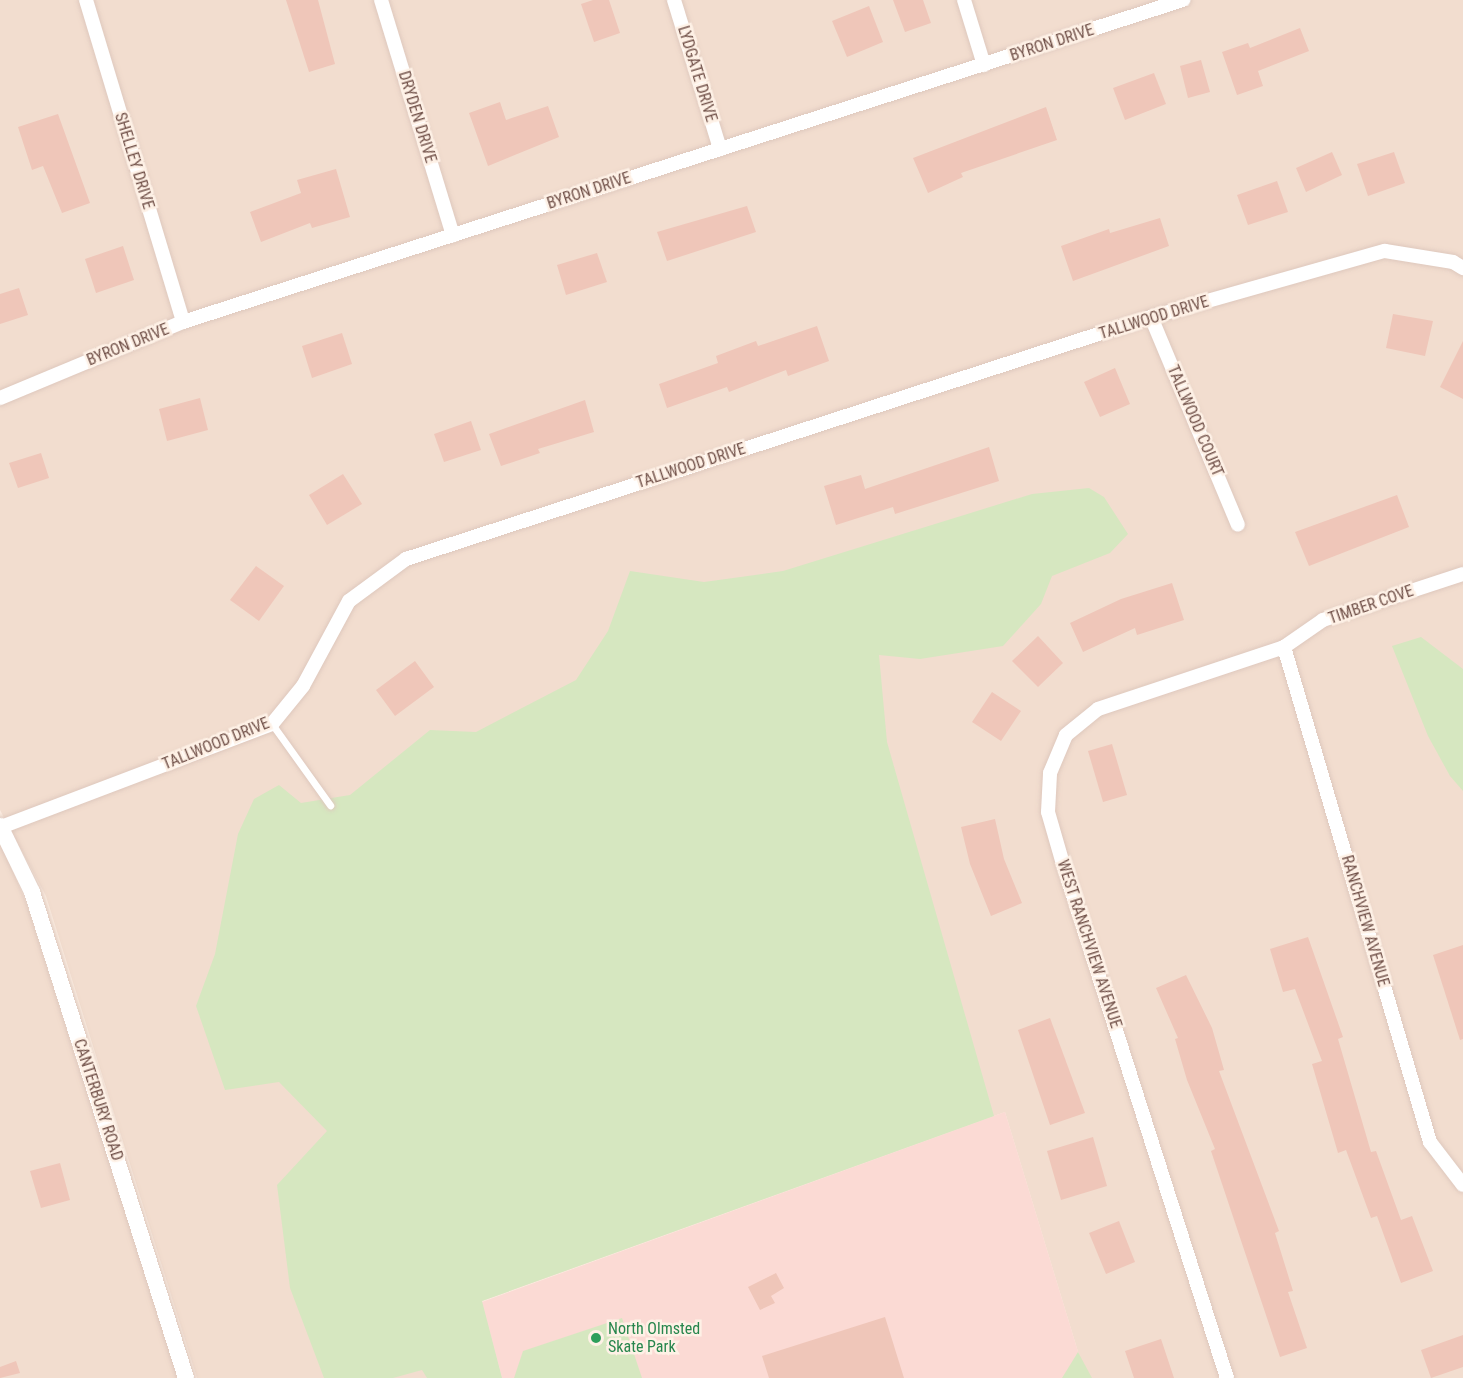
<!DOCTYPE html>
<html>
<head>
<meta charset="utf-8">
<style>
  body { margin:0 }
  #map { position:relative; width:1463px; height:1378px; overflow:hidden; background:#fbece0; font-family:"Roboto Condensed",sans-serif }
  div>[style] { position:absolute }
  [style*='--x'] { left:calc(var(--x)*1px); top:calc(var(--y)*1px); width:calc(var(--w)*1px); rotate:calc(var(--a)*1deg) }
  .residential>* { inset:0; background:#f2ddcf }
  .commercial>* { inset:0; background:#fbdad4 }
  .green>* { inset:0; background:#d6e7c0 }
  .building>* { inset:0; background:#efc6b9 }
  .roads { filter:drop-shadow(0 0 2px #dec8bd) drop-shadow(0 0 2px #dec8bd) }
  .service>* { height:7px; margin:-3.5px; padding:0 3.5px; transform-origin:3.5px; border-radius:3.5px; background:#fff }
  .minor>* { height:14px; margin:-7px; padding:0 7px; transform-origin:7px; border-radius:7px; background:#fff }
  .tertiary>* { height:16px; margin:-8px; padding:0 8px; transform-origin:8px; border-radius:8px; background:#fff }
  .dots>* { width:16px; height:16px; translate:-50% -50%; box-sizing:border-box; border:3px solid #fef1e6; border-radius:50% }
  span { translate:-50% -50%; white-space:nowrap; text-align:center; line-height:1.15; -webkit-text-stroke:5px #fef1e6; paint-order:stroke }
  .street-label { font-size:16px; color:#715149 }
  .leisure-label { font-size:16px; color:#27864d }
  .left { translate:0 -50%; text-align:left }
</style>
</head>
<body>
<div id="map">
  <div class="residential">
    <div style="clip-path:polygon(0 0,1463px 0,1463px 1378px,1086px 1378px,1005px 1112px,482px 1301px,502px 1378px,197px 1378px,46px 896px,0 810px)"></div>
    <div style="clip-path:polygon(0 841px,27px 905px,178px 1378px,0 1378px)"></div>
  </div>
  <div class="commercial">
    <div style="clip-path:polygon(1005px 1112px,1086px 1378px,502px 1378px,482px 1302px)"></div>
  </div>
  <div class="green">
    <div style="clip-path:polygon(1089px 488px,1104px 497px,1128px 534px,1110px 553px,1052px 576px,1041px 604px,1003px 646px,920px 659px,879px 655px,887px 742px,994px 1116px,482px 1301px,502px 1378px,427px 1378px,422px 1370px,393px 1378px,324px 1378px,290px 1288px,277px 1185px,327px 1131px,279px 1082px,225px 1090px,196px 1006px,215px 954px,238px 834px,254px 799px,279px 785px,301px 803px,350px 795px,430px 730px,476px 732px,576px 680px,608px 631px,630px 571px,704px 582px,783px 571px,1032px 494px)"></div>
    <div style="clip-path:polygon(1421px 637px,1463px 669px,1463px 791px,1450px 776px,1428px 736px,1392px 646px)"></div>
    <div style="clip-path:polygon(622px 1318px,642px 1378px,514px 1378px,523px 1351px)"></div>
    <div style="clip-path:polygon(1078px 1352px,1092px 1378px,1062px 1378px)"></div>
  </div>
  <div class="building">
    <div style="clip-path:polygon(286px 0,318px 0,335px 64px,309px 72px)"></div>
    <div style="clip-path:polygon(593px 0,609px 0,620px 33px,594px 42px,581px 4px)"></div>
    <div style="clip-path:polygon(893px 0,923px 0,931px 23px,905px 32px)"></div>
    <div style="clip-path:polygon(869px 6px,883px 42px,847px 57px,832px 21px)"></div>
    <div style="clip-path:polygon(1300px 28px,1309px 51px,1258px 71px,1263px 86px,1237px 95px,1222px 52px,1248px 43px,1250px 48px)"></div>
    <div style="clip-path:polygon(1201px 60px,1210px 92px,1188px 98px,1180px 66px)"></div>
    <div style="clip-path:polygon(1154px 73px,1166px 104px,1125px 120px,1113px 88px)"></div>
    <div style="clip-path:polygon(500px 102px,506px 120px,548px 106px,559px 137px,488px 166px,469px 113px)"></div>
    <div style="clip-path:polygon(1046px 107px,1057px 140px,961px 173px,963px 177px,928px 193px,913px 158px)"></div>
    <div style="clip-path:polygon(58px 114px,90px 203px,62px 213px,43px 166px,32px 170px,18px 127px)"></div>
    <div style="clip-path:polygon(1332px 152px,1342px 175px,1306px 192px,1296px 168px)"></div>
    <div style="clip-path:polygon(1394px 152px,1405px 183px,1368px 196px,1357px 164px)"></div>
    <div style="clip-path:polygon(336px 169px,350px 217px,312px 228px,310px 223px,261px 242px,250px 212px,301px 193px,297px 180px)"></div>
    <div style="clip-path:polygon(1277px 181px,1288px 212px,1248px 225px,1237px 195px)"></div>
    <div style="clip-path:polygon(747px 206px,756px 232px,667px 261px,657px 232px)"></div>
    <div style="clip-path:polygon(1160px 218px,1169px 246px,1073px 281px,1061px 246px,1109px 229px,1110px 233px)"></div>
    <div style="clip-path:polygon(123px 246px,134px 280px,96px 293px,85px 259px)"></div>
    <div style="clip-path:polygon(597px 253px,607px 282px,566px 295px,557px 265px)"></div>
    <div style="clip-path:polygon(19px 288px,28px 315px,0 324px,0 294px)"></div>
    <div style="clip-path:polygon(1393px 314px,1433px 321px,1425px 356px,1386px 348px)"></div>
    <div style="clip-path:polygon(817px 326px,829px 361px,788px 376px,786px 370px,729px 392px,727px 387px,667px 408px,659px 384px,718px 363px,716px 356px,756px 341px,758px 346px)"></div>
    <div style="clip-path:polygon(342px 333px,352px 364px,312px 378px,302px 346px)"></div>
    <div style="clip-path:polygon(1463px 341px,1463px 399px,1440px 387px)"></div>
    <div style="clip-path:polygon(1115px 368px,1130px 404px,1100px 417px,1084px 382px)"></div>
    <div style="clip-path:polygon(200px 398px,208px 430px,167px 441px,159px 409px)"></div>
    <div style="clip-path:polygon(585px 400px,594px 432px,538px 449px,540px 453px,501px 466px,489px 434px)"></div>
    <div style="clip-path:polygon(471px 421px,481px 450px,444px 462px,434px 434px)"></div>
    <div style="clip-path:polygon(989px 447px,999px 481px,895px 514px,893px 507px,836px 525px,824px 486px,861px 475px,865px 489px)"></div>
    <div style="clip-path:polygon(41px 453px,49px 478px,18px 488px,9px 463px)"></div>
    <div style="clip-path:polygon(343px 474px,362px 504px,327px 525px,309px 495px)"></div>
    <div style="clip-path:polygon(1397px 495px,1409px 527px,1309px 566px,1295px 532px)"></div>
    <div style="clip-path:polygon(256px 566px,284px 586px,259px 621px,230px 600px)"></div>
    <div style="clip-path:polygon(1172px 583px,1184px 620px,1137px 635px,1135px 628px,1083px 652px,1070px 623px,1121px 599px)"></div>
    <div style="clip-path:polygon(1038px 636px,1063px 663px,1038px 687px,1012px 661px)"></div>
    <div style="clip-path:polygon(415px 661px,434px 687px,395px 716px,376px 690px)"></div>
    <div style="clip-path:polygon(992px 692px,1021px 711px,1001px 741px,972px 722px)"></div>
    <div style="clip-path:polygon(1112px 744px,1127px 795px,1103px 802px,1088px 751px)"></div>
    <div style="clip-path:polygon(995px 819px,1004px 859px,1022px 903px,991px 916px,970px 864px,961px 827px)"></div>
    <div style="clip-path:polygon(1308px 937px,1343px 1037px,1338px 1039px,1371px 1152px,1376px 1151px,1401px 1220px,1412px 1216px,1433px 1271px,1401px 1283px,1377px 1216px,1371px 1218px,1346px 1150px,1338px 1153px,1312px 1064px,1322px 1061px,1295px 989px,1283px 992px,1270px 949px)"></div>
    <div style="clip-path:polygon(1463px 945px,1463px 1039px,1460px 1040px,1433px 955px)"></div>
    <div style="clip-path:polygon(1186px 975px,1212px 1028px,1224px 1070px,1219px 1071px,1279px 1231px,1275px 1233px,1293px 1291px,1288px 1292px,1307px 1348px,1280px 1357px,1211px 1151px,1215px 1149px,1187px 1080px,1175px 1039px,1178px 1038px,1156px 988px)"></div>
    <div style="clip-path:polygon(1050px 1018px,1085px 1113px,1050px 1125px,1018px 1030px)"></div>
    <div style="clip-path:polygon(1093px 1137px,1107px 1186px,1061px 1200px,1047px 1151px)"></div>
    <div style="clip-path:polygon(60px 1163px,70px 1200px,41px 1208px,30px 1171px)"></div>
    <div style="clip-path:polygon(1119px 1221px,1135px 1262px,1106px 1274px,1089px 1233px)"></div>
    <div style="clip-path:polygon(776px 1273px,784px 1288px,771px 1296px,775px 1303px,760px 1310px,748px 1287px)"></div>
    <div style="clip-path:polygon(885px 1317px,904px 1378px,769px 1378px,762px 1356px)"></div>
    <div style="clip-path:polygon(1463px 1335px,1463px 1367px,1431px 1378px,1421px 1350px)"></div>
    <div style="clip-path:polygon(1161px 1339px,1174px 1378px,1134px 1378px,1125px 1351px)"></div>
    <div style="clip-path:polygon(16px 1361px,20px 1373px,0 1378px,0 1367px)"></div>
  </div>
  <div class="roads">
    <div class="service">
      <div style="--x:272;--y:724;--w:100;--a:54.4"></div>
    </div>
    <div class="minor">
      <div style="--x:86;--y:0;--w:336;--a:73.2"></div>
      <div style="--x:381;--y:0;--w:246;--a:73"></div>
      <div style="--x:674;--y:0;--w:156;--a:72.8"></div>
      <div style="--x:964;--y:0;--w:68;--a:72.9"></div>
      <div style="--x:1151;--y:317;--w:225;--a:67.3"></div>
      <div style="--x:0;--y:398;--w:198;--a:-22.6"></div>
      <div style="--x:183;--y:322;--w:1051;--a:-17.85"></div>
      <div style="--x:1284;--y:647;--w:516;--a:73.57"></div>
      <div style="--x:1430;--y:1142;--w:54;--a:52.5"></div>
      <div style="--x:1;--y:827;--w:290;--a:-20.8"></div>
      <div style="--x:272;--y:724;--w:49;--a:-50.8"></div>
      <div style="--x:303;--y:686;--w:97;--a:-61.6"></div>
      <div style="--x:349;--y:601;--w:71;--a:-36.4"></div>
      <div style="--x:406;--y:559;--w:783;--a:-18"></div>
      <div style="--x:1151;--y:317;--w:243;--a:-15.8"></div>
      <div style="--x:1385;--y:251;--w:69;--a:9.2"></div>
      <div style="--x:1453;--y:262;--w:12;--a:31"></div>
      <div style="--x:1227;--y:1378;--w:540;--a:-107.7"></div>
      <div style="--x:1063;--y:864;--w:54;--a:-106.1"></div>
      <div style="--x:1048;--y:812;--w:39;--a:-87"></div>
      <div style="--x:1050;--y:773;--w:41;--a:-67.2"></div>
      <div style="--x:1066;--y:735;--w:41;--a:-39.1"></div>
      <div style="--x:1098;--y:709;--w:196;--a:-18.4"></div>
      <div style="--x:1284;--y:647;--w:47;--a:-34.7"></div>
      <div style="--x:1323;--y:620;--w:147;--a:-18.2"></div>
    </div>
    <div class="tertiary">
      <div style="--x:0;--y:826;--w:73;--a:64.1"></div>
      <div style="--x:32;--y:892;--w:510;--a:72.42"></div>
    </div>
  </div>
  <div class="dots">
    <div style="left:596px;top:1338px;background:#2e9e5b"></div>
  </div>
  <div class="street-label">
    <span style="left:1052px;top:43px;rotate:-18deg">BYRON DRIVE</span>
    <span style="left:697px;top:74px;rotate:73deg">LYDGATE DRIVE</span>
    <span style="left:417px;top:117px;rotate:73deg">DRYDEN DRIVE</span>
    <span style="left:134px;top:161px;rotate:73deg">SHELLEY DRIVE</span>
    <span style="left:589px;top:191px;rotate:-18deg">BYRON DRIVE</span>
    <span style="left:1154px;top:318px;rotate:-17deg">TALLWOOD DRIVE</span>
    <span style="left:128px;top:345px;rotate:-22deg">BYRON DRIVE</span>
    <span style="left:1195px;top:421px;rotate:67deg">TALLWOOD COURT</span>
    <span style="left:691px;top:466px;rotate:-18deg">TALLWOOD DRIVE</span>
    <span style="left:1371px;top:605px;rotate:-19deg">TIMBER COVE</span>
    <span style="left:216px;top:744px;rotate:-22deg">TALLWOOD DRIVE</span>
    <span style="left:1365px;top:921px;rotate:74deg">RANCHVIEW AVENUE</span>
    <span style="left:1089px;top:944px;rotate:72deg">WEST RANCHVIEW AVENUE</span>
    <span style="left:98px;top:1100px;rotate:72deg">CANTERBURY ROAD</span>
  </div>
  <div class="leisure-label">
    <span class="left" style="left:608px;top:1338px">North Olmsted<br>Skate Park</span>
  </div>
</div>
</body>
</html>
